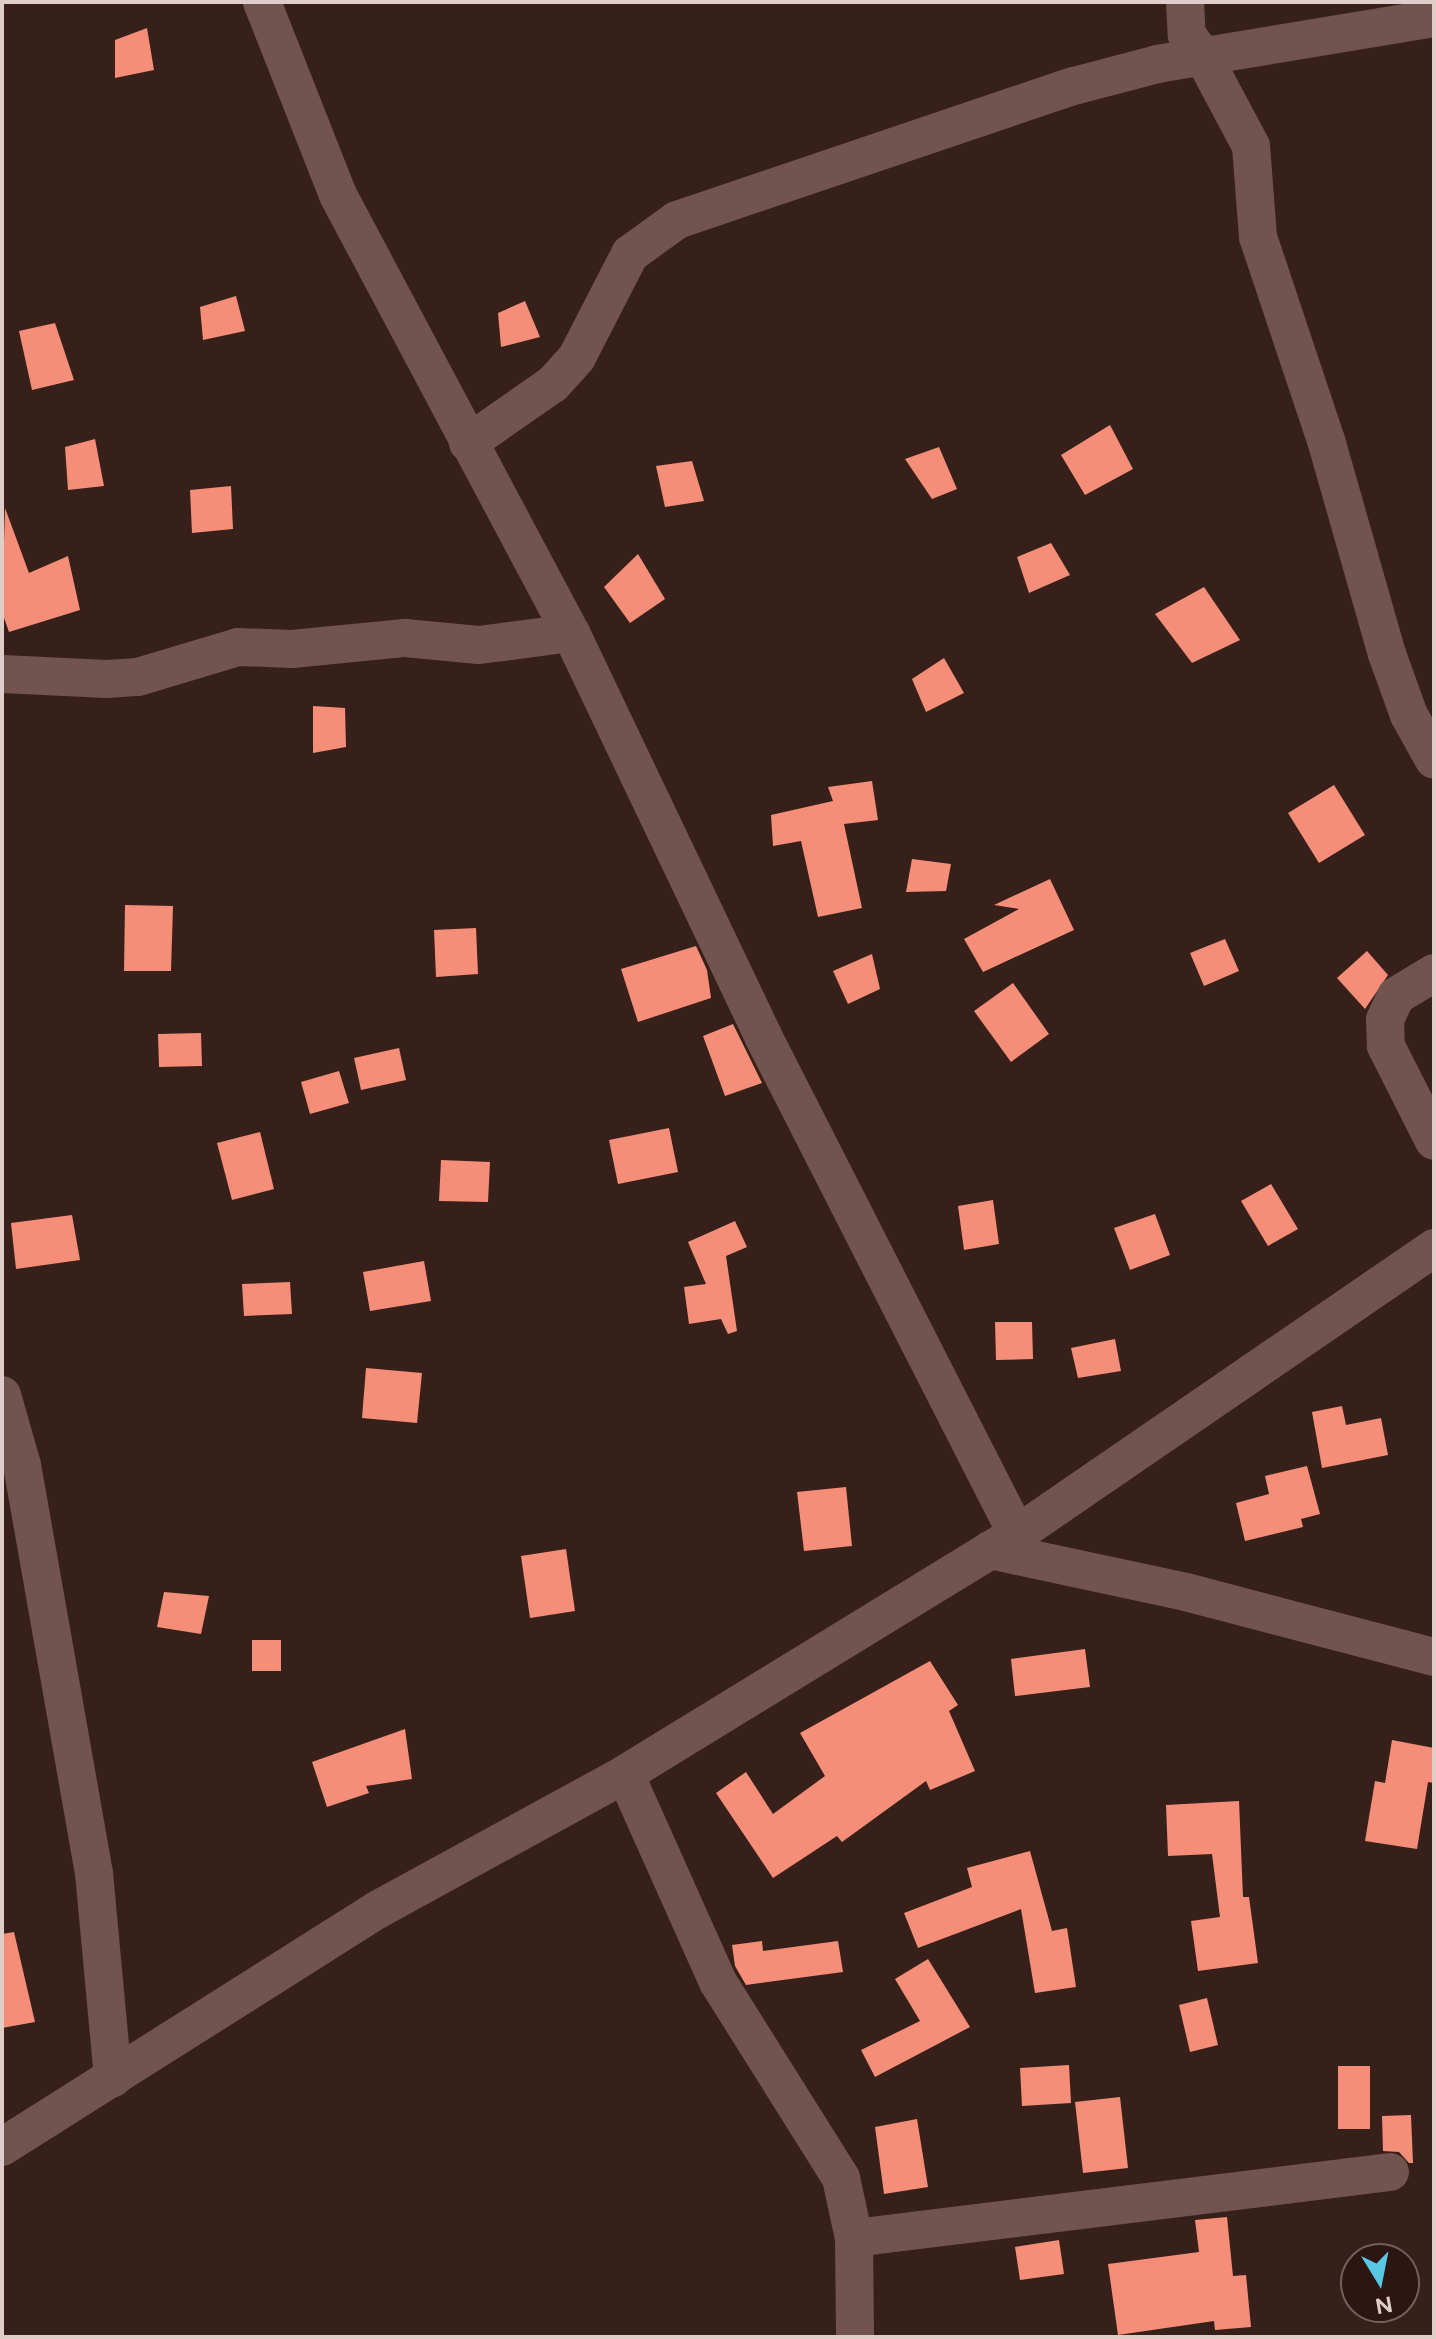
<!DOCTYPE html>
<html>
<head>
<meta charset="utf-8">
<style>
  body { margin:0 }
  #map { position:relative; width:1436px; height:2339px; overflow:hidden; background:#38201a; font-family:Figtree,sans-serif }
  div>[style] { position:absolute }
  [style*='--x'] { left:calc(var(--x)*1px); top:calc(var(--y)*1px); width:calc(var(--w)*1px); rotate:calc(var(--a)*1deg) }
  .building>* { inset:0; background:#f48e78 }
  .minor>* { height:38px; margin:-19px; padding:0 19px; transform-origin:19px; border-radius:19px; background:#70544d }
  span { translate:-50% -50%; white-space:nowrap; text-align:center; line-height:1.15; -webkit-text-stroke:8px #2d1611; paint-order:stroke }
  .frame { position:absolute; inset:0; border:4px solid #decdc9; pointer-events:none }
  .north { position:absolute; left:1340px; top:2243px; width:80px; height:80px; box-sizing:border-box; background:#2d1611; border:2px solid #745f5b; border-radius:50%; rotate:170deg; font-size:22px; font-weight:700; line-height:32px; text-align:center; color:#decdc9 }
  .north::after { content:''; display:block; margin:auto; width:28px; height:36px; background:#59c8e4; clip-path:polygon(50% 0,100% 100%,50% 72%,0 100%) }
</style>
</head>
<body>
<div id="map">
  <div class="building">
    <div style="clip-path:polygon(147px 28px,154px 70px,115px 78px,115px 40px)"></div>
    <div style="clip-path:polygon(236px 296px,245px 331px,203px 340px,200px 307px)"></div>
    <div style="clip-path:polygon(525px 301px,540px 337px,501px 347px,498px 313px)"></div>
    <div style="clip-path:polygon(55px 323px,74px 380px,32px 390px,19px 331px)"></div>
    <div style="clip-path:polygon(1110px 425px,1133px 469px,1085px 495px,1061px 455px)"></div>
    <div style="clip-path:polygon(95px 439px,104px 486px,68px 490px,65px 447px)"></div>
    <div style="clip-path:polygon(939px 447px,957px 489px,932px 499px,905px 459px)"></div>
    <div style="clip-path:polygon(692px 461px,704px 501px,665px 507px,656px 466px)"></div>
    <div style="clip-path:polygon(231px 486px,233px 529px,192px 533px,190px 490px)"></div>
    <div style="clip-path:polygon(5px 508px,29px 573px,68px 556px,80px 610px,9px 632px,2px 612px)"></div>
    <div style="clip-path:polygon(1051px 543px,1070px 575px,1029px 593px,1017px 557px)"></div>
    <div style="clip-path:polygon(638px 554px,665px 599px,630px 623px,604px 587px)"></div>
    <div style="clip-path:polygon(1204px 587px,1240px 640px,1192px 663px,1155px 614px)"></div>
    <div style="clip-path:polygon(944px 658px,964px 693px,926px 712px,912px 679px)"></div>
    <div style="clip-path:polygon(313px 706px,345px 708px,346px 747px,313px 753px)"></div>
    <div style="clip-path:polygon(872px 781px,878px 820px,844px 824px,862px 908px,818px 917px,801px 841px,773px 846px,771px 815px,833px 801px,828px 787px)"></div>
    <div style="clip-path:polygon(1334px 785px,1365px 835px,1319px 863px,1288px 813px)"></div>
    <div style="clip-path:polygon(912px 859px,951px 864px,946px 891px,906px 892px)"></div>
    <div style="clip-path:polygon(1050px 879px,1074px 930px,983px 972px,964px 939px,1019px 909px,994px 905px)"></div>
    <div style="clip-path:polygon(125px 905px,173px 906px,171px 971px,124px 971px)"></div>
    <div style="clip-path:polygon(476px 928px,478px 974px,436px 977px,434px 930px)"></div>
    <div style="clip-path:polygon(1225px 939px,1239px 971px,1204px 986px,1190px 953px)"></div>
    <div style="clip-path:polygon(696px 946px,707px 970px,711px 998px,638px 1022px,621px 969px)"></div>
    <div style="clip-path:polygon(1367px 951px,1388px 975px,1365px 1009px,1337px 978px)"></div>
    <div style="clip-path:polygon(872px 954px,880px 989px,848px 1004px,833px 971px)"></div>
    <div style="clip-path:polygon(1013px 983px,1049px 1034px,1011px 1062px,974px 1011px)"></div>
    <div style="clip-path:polygon(733px 1024px,762px 1083px,725px 1096px,703px 1036px)"></div>
    <div style="clip-path:polygon(201px 1033px,202px 1066px,159px 1067px,158px 1034px)"></div>
    <div style="clip-path:polygon(399px 1048px,406px 1080px,361px 1090px,354px 1058px)"></div>
    <div style="clip-path:polygon(339px 1071px,349px 1103px,310px 1114px,301px 1082px)"></div>
    <div style="clip-path:polygon(669px 1128px,678px 1172px,618px 1184px,609px 1140px)"></div>
    <div style="clip-path:polygon(260px 1132px,274px 1189px,232px 1200px,217px 1143px)"></div>
    <div style="clip-path:polygon(441px 1160px,490px 1162px,488px 1202px,439px 1201px)"></div>
    <div style="clip-path:polygon(1271px 1184px,1298px 1229px,1268px 1246px,1241px 1201px)"></div>
    <div style="clip-path:polygon(993px 1200px,999px 1244px,964px 1250px,958px 1206px)"></div>
    <div style="clip-path:polygon(1155px 1214px,1170px 1255px,1130px 1270px,1114px 1228px)"></div>
    <div style="clip-path:polygon(72px 1215px,80px 1260px,16px 1269px,11px 1223px)"></div>
    <div style="clip-path:polygon(735px 1221px,747px 1247px,726px 1256px,737px 1331px,728px 1334px,721px 1319px,689px 1324px,684px 1287px,706px 1284px,688px 1242px)"></div>
    <div style="clip-path:polygon(424px 1261px,431px 1301px,370px 1311px,363px 1272px)"></div>
    <div style="clip-path:polygon(290px 1282px,292px 1314px,244px 1316px,242px 1284px)"></div>
    <div style="clip-path:polygon(995px 1322px,1032px 1322px,1033px 1359px,996px 1360px)"></div>
    <div style="clip-path:polygon(1115px 1339px,1121px 1371px,1078px 1378px,1071px 1348px)"></div>
    <div style="clip-path:polygon(366px 1368px,422px 1373px,417px 1423px,362px 1418px)"></div>
    <div style="clip-path:polygon(1342px 1406px,1346px 1425px,1381px 1418px,1388px 1455px,1322px 1468px,1312px 1412px)"></div>
    <div style="clip-path:polygon(1307px 1466px,1320px 1514px,1301px 1519px,1303px 1527px,1245px 1541px,1236px 1503px,1269px 1494px,1265px 1476px)"></div>
    <div style="clip-path:polygon(846px 1487px,852px 1546px,804px 1551px,797px 1492px)"></div>
    <div style="clip-path:polygon(566px 1549px,575px 1611px,530px 1618px,521px 1556px)"></div>
    <div style="clip-path:polygon(164px 1592px,209px 1596px,201px 1634px,157px 1627px)"></div>
    <div style="clip-path:polygon(252px 1640px,281px 1640px,281px 1671px,252px 1671px)"></div>
    <div style="clip-path:polygon(1085px 1649px,1090px 1687px,1015px 1696px,1011px 1659px)"></div>
    <div style="clip-path:polygon(930px 1661px,958px 1705px,949px 1711px,975px 1771px,930px 1790px,926px 1781px,842px 1842px,837px 1836px,773px 1878px,716px 1793px,746px 1772px,773px 1814px,825px 1776px,800px 1733px)"></div>
    <div style="clip-path:polygon(405px 1729px,412px 1779px,366px 1786px,369px 1793px,327px 1807px,312px 1762px)"></div>
    <div style="clip-path:polygon(1392px 1740px,1434px 1748px,1434px 1783px,1428px 1782px,1417px 1849px,1365px 1841px,1375px 1781px,1385px 1783px)"></div>
    <div style="clip-path:polygon(1239px 1801px,1243px 1897px,1249px 1897px,1258px 1963px,1198px 1971px,1191px 1921px,1220px 1917px,1212px 1854px,1168px 1856px,1166px 1805px)"></div>
    <div style="clip-path:polygon(1030px 1851px,1052px 1931px,1067px 1928px,1076px 1987px,1035px 1993px,1021px 1909px,918px 1948px,904px 1913px,972px 1887px,967px 1868px)"></div>
    <div style="clip-path:polygon(14px 1932px,35px 2022px,2px 2028px,2px 1934px)"></div>
    <div style="clip-path:polygon(762px 1941px,763px 1951px,838px 1941px,843px 1972px,746px 1985px,735px 1966px,732px 1945px)"></div>
    <div style="clip-path:polygon(928px 1959px,970px 2027px,875px 2077px,861px 2050px,920px 2021px,895px 1979px)"></div>
    <div style="clip-path:polygon(1207px 1998px,1218px 2045px,1190px 2052px,1179px 2005px)"></div>
    <div style="clip-path:polygon(1069px 2065px,1071px 2103px,1022px 2106px,1020px 2068px)"></div>
    <div style="clip-path:polygon(1338px 2066px,1370px 2066px,1370px 2129px,1338px 2129px)"></div>
    <div style="clip-path:polygon(1120px 2097px,1128px 2168px,1083px 2173px,1075px 2102px)"></div>
    <div style="clip-path:polygon(1411px 2115px,1413px 2163px,1409px 2163px,1399px 2152px,1383px 2151px,1382px 2116px)"></div>
    <div style="clip-path:polygon(917px 2119px,928px 2187px,884px 2194px,875px 2127px)"></div>
    <div style="clip-path:polygon(1227px 2217px,1233px 2276px,1246px 2275px,1251px 2327px,1215px 2330px,1214px 2321px,1118px 2335px,1108px 2264px,1199px 2252px,1195px 2220px)"></div>
    <div style="clip-path:polygon(1059px 2240px,1064px 2274px,1020px 2280px,1015px 2247px)"></div>
  </div>
  <div class="minor">
    <div style="--x:262;--y:2;--w:207;--a:68.5"></div>
    <div style="--x:338;--y:195;--w:496;--a:62"></div>
    <div style="--x:571;--y:633;--w:446;--a:64.5"></div>
    <div style="--x:763;--y:1036;--w:559;--a:62.98"></div>
    <div style="--x:1185;--y:2;--w:33;--a:87"></div>
    <div style="--x:1187;--y:35;--w:26;--a:53"></div>
    <div style="--x:1203;--y:56;--w:102;--a:61.9"></div>
    <div style="--x:1251;--y:146;--w:91;--a:85.6"></div>
    <div style="--x:1258;--y:237;--w:214;--a:71.5"></div>
    <div style="--x:1326;--y:440;--w:223;--a:74.1"></div>
    <div style="--x:1387;--y:654;--w:65;--a:70.2"></div>
    <div style="--x:1409;--y:715;--w:51;--a:60.9"></div>
    <div style="--x:468;--y:443;--w:103;--a:-34.8"></div>
    <div style="--x:553;--y:384;--w:36;--a:-48"></div>
    <div style="--x:577;--y:357;--w:116;--a:-62.8"></div>
    <div style="--x:630;--y:254;--w:58;--a:-35.9"></div>
    <div style="--x:677;--y:220;--w:419;--a:-18.7"></div>
    <div style="--x:1074;--y:86;--w:86;--a:-14.8"></div>
    <div style="--x:1157;--y:64;--w:281;--a:-9.4"></div>
    <div style="--x:2;--y:674;--w:105;--a:2.7"></div>
    <div style="--x:107;--y:679;--w:31;--a:-4"></div>
    <div style="--x:138;--y:677;--w:104;--a:-16.7"></div>
    <div style="--x:238;--y:647;--w:54;--a:2.1"></div>
    <div style="--x:292;--y:649;--w:114;--a:-5.6"></div>
    <div style="--x:405;--y:638;--w:74;--a:5.4"></div>
    <div style="--x:479;--y:645;--w:93;--a:-7.4"></div>
    <div style="--x:1434;--y:973;--w:44;--a:148.8"></div>
    <div style="--x:1396;--y:996;--w:26;--a:115"></div>
    <div style="--x:1385;--y:1020;--w:26;--a:88"></div>
    <div style="--x:1386;--y:1046;--w:106;--a:63.2"></div>
    <div style="--x:2;--y:1395;--w:73;--a:74.1"></div>
    <div style="--x:22;--y:1465;--w:414;--a:80"></div>
    <div style="--x:94;--y:1873;--w:206;--a:84.7"></div>
    <div style="--x:990;--y:1550;--w:200;--a:12.1"></div>
    <div style="--x:1186;--y:1592;--w:256;--a:14.7"></div>
    <div style="--x:625;--y:1774;--w:228;--a:65.9"></div>
    <div style="--x:718;--y:1982;--w:231;--a:57.9"></div>
    <div style="--x:841;--y:2178;--w:61;--a:77.8"></div>
    <div style="--x:854;--y:2238;--w:99;--a:89.4"></div>
    <div style="--x:2;--y:2147;--w:444;--a:-32.3"></div>
    <div style="--x:377;--y:1910;--w:283;--a:-28.7"></div>
    <div style="--x:625;--y:1774;--w:460;--a:-31.5"></div>
    <div style="--x:1017;--y:1534;--w:506;--a:-34.44"></div>
    <div style="--x:854;--y:2238;--w:540;--a:-7.02"></div>
  </div>
  <div class="frame"></div>
  <div class="north">N</div>
</div>
</body>
</html>
